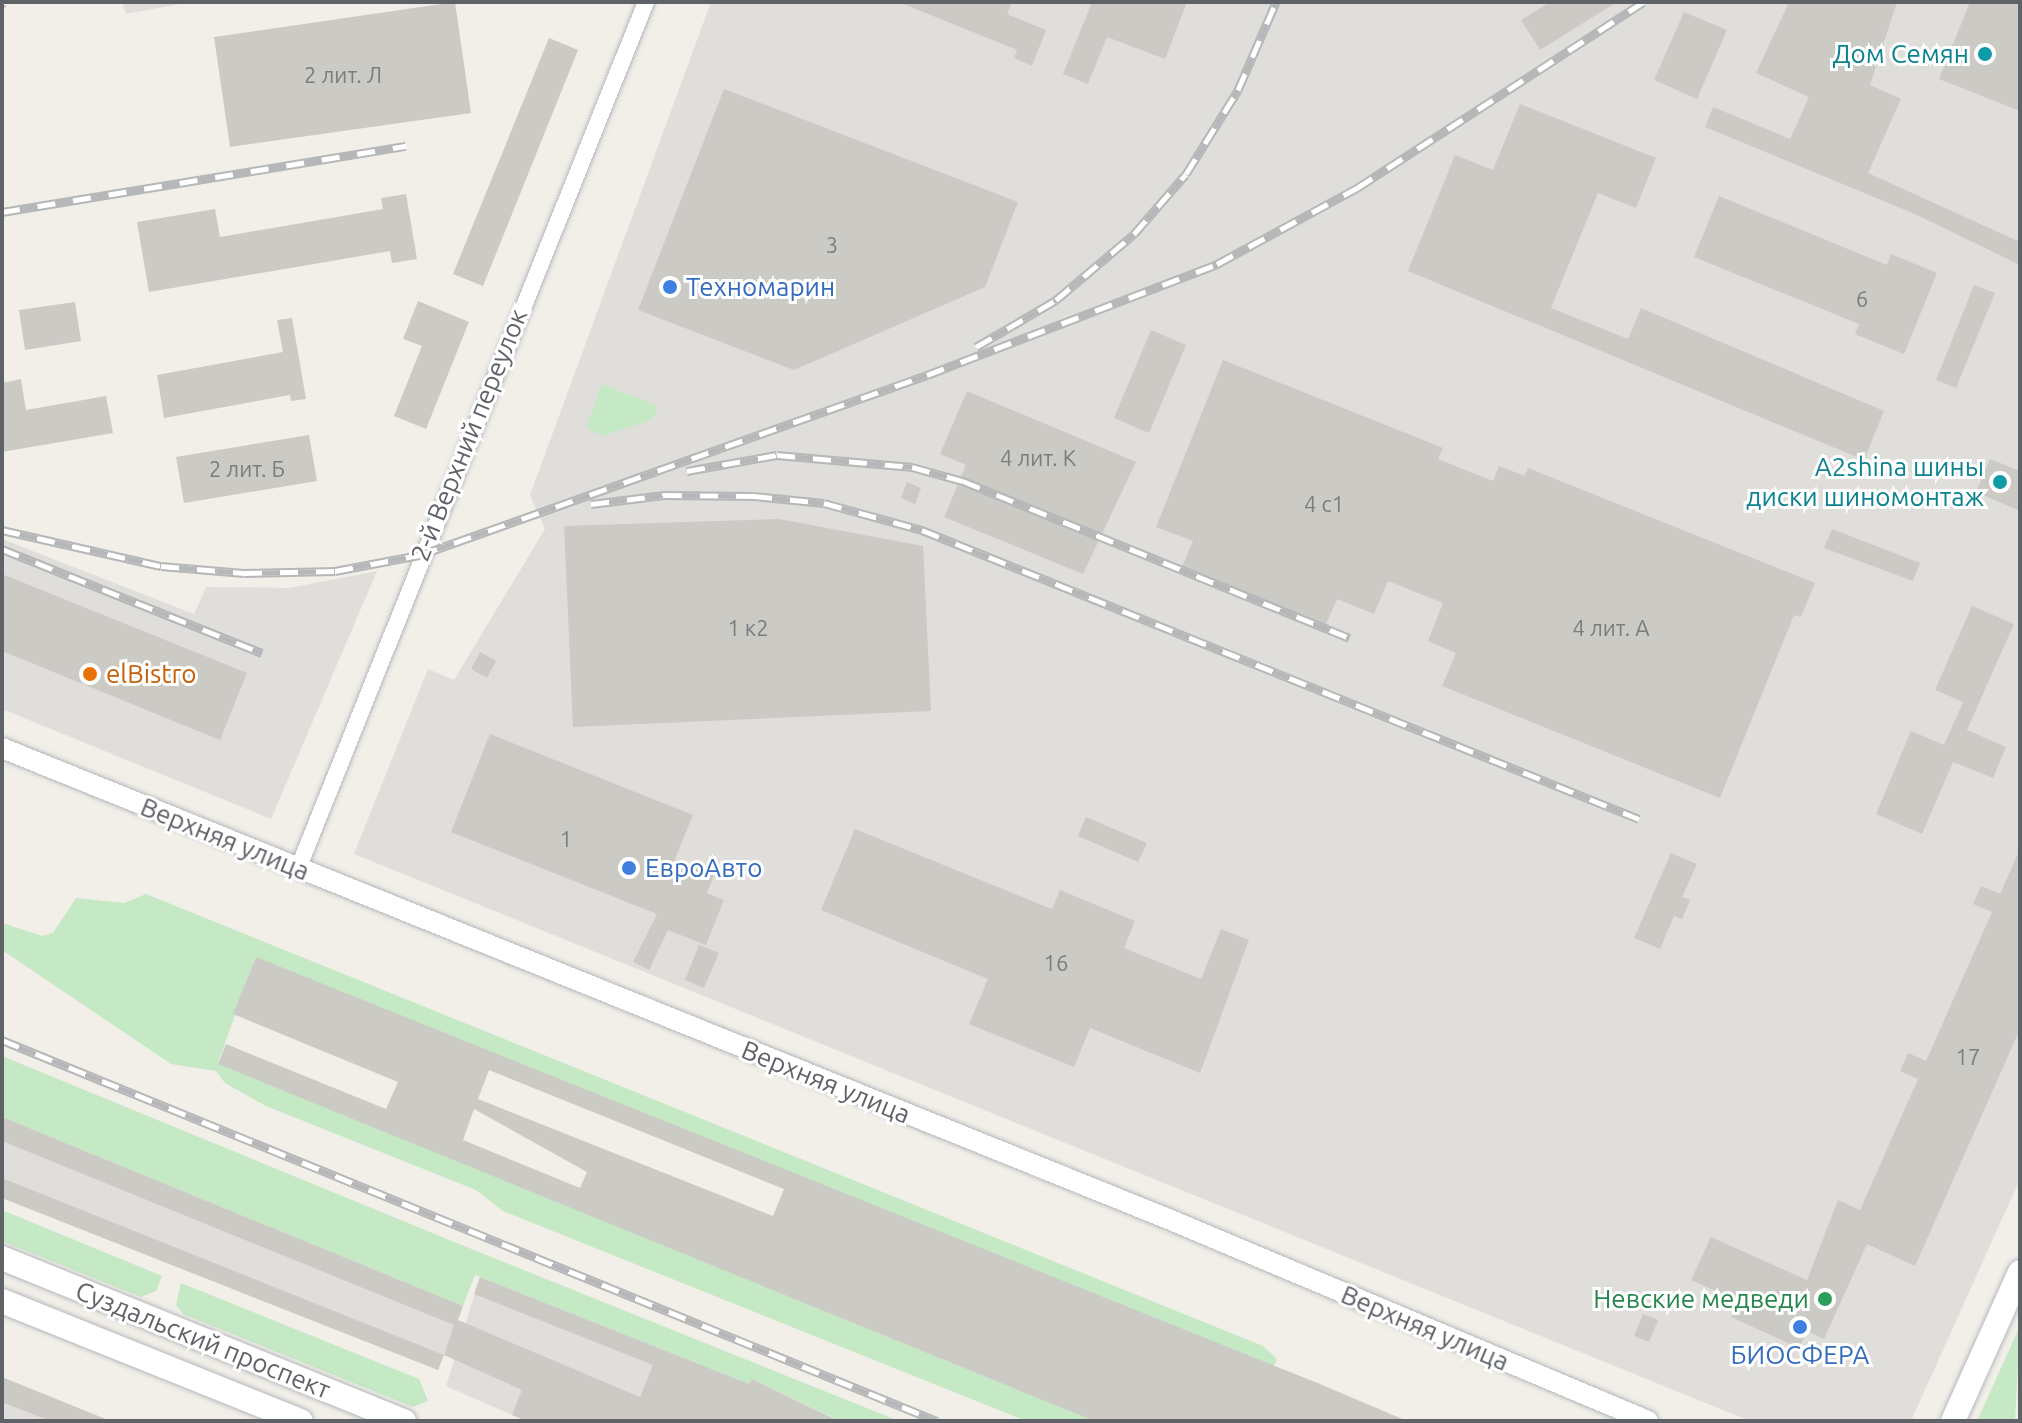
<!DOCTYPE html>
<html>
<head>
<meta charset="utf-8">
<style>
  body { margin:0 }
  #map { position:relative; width:2022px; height:1423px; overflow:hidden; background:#f1efe8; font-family:Ubuntu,sans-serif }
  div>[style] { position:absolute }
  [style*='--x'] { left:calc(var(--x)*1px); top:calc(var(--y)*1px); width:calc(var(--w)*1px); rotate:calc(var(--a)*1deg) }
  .industrial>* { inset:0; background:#e0deda }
  .green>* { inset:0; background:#c5e8c5 }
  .building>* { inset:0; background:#cccac5 }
  .roads { filter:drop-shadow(0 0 2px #b5b8bc) drop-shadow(0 0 2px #b5b8bc) }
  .minor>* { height:16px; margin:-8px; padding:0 8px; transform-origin:8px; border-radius:8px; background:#fff }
  .tertiary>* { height:20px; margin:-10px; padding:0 10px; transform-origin:10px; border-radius:10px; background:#fff }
  .secondary>* { height:24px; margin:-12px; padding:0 12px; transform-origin:12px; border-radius:12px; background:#fff }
  .rail>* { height:9px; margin-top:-4.5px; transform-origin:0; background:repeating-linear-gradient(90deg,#fff 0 18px,#b6b7b8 0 36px); box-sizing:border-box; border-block:2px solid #b6b7b8 }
  .dots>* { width:22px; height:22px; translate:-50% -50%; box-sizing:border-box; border:4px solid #fff; border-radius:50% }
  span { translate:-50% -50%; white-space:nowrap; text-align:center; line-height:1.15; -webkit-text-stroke:6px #fff; paint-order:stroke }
  .number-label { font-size:22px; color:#7a7d7f }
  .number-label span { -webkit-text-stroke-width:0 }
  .culture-label { font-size:26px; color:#0d838f }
  .right { translate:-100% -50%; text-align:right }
  .shop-label { font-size:26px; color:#366cbe }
  .left { translate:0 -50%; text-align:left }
  .street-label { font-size:26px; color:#5f6368 }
  .food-label { font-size:26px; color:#c56008 }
  .leisure-label { font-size:26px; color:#27864d }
  .frame { position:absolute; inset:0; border:4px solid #5f6368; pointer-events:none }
</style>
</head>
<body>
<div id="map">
  <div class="industrial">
    <div style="clip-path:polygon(122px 2px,191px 2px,126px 14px)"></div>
    <div style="clip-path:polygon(711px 2px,2020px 2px,2020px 1179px,1911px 1421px,1750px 1421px,354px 854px,428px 669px,454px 680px,545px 529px,530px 495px)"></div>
    <div style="clip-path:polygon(2px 539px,194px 614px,206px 587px,289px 588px,377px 571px,271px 819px,2px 709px)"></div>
    <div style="clip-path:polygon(2px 1117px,463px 1306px,438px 1370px,2px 1198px)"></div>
    <div style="clip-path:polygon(480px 1277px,749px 1384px,752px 1379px,840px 1421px,526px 1421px,446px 1386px)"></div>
    <div style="clip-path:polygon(2px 1377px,109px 1421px,2px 1421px)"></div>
  </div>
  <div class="green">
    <div style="clip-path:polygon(602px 384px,655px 405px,657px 412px,649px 421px,602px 436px,586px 428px)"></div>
    <div style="clip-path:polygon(146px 894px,1263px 1346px,1277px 1359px,1274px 1366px,255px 958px,218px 1063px,1094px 1421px,1026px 1421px,503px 1211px,476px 1190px,266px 1106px,225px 1083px,216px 1071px,171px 1064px,2px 950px,2px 923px,42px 936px,53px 933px,76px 898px,124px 903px)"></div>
    <div style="clip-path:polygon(2px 1056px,464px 1246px,899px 1421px,840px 1421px,752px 1379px,749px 1384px,475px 1275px,463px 1306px,2px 1117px)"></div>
    <div style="clip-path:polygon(2px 1210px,162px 1276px,156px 1291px,141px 1297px,2px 1241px)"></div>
    <div style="clip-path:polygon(181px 1283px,419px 1379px,428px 1401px,413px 1407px,183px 1314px,176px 1305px)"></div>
    <div style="clip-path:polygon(2020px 1326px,2015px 1421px,1977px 1421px)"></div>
  </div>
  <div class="building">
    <div style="clip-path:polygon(455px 2px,471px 113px,230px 147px,214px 37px)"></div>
    <div style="clip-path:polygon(1012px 2px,1007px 14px,1046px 30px,1032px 66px,1014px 58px,1017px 50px,901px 3px)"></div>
    <div style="clip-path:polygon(1092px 2px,1187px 2px,1165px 59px,1107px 37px,1088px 84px,1063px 74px)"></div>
    <div style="clip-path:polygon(1550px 2px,1617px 2px,1540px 50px,1521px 20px)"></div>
    <div style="clip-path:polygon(1789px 2px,1897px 2px,1870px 85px,1901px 99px,1868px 173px,2020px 242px,2020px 265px,1915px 214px,1705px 127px,1713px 107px,1790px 139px,1809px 97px,1756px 73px)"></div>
    <div style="clip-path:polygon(1970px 2px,2020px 2px,2020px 111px,1939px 79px)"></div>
    <div style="clip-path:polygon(1684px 12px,1727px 30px,1697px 99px,1654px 80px)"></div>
    <div style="clip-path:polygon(549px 38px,578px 50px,483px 286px,453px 274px)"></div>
    <div style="clip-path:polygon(724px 89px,1018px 202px,985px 287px,794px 370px,638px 310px)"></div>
    <div style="clip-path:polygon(1520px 104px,1656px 158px,1636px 208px,1598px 193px,1551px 308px,1628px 339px,1641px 308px,1884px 411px,1864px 460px,1408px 271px,1455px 155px,1493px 170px)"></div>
    <div style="clip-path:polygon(406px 194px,417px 259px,392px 263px,390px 251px,149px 292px,137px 222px,215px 209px,220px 237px,383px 209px,381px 198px)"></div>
    <div style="clip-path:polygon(1719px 196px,1887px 265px,1891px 254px,1937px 273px,1904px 354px,1855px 334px,1859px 324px,1694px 257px)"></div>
    <div style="clip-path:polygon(1974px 285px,1995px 293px,1956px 388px,1936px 380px)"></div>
    <div style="clip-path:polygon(418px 301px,469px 322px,426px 429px,394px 416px,422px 346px,403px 339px)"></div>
    <div style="clip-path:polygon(75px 302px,81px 341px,25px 350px,19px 310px)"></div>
    <div style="clip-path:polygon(292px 318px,306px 399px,291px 401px,290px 395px,164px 418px,157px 375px,283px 352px,277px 320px)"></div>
    <div style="clip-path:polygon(1151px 330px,1186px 345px,1149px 433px,1114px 418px)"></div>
    <div style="clip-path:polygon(1223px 360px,1443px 448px,1438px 459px,1493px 481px,1499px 466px,1525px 476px,1528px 468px,1815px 583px,1801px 617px,1794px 615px,1720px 798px,1442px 686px,1456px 653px,1428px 641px,1443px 603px,1388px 581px,1374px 614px,1337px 599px,1325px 627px,1181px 569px,1193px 541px,1156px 527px)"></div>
    <div style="clip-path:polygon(21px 379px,26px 410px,106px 396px,113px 433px,2px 452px,2px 383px)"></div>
    <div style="clip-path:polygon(967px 391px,1136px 462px,1083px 574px,944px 517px,966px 465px,940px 454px)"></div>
    <div style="clip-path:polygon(309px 435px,317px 481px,184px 503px,176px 457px)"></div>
    <div style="clip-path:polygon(1990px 459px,2020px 471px,2020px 511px,1976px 492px)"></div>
    <div style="clip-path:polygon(907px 482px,921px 488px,915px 504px,901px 498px)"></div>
    <div style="clip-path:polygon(779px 519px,923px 546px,931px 711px,573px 727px,564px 526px)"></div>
    <div style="clip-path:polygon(1832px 529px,1920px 563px,1913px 581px,1824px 548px)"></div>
    <div style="clip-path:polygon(2px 574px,247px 673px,220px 740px,2px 651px)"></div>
    <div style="clip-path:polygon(1972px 606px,2014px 624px,1967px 730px,2006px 747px,1993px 778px,1953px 762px,1922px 834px,1876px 814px,1911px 731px,1944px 745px,1963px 702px,1935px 690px)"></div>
    <div style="clip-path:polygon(480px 652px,496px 661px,487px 678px,471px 669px)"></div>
    <div style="clip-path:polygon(490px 734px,693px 815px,675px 859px,714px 875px,707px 893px,724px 900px,706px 945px,668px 930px,649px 970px,633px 962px,657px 914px,451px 832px)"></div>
    <div style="clip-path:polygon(1086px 817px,1147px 843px,1138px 862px,1078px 836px)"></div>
    <div style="clip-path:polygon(855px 829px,1052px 909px,1060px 890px,1135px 921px,1124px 948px,1201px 979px,1221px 929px,1249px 940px,1200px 1073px,1090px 1028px,1074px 1067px,969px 1024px,988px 979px,821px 910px)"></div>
    <div style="clip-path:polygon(2020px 849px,2020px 1029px,1915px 1266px,1867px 1244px,1824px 1339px,1807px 1331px,1799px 1348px,1731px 1317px,1738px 1301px,1691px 1280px,1711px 1237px,1807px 1280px,1838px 1200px,1860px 1210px,1918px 1079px,1900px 1071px,1908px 1053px,1926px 1061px,1992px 912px,1973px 904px,1981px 886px,2000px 894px)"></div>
    <div style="clip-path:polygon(1671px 853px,1697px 864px,1682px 897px,1690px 900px,1682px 919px,1674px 916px,1660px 949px,1634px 938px)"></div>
    <div style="clip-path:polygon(699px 945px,719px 953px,704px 988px,685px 980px)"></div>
    <div style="clip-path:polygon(evenodd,256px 957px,1320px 1384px,1407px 1421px,1094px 1421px,218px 1064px,226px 1044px,386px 1109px,398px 1082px,233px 1014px,256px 957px,489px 1070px,784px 1189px,773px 1216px,478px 1099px,489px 1070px,256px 957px,474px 1109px,587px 1172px,580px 1188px,463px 1140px,474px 1109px)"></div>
    <div style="clip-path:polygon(2px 1117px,463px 1306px,458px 1320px,640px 1397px,653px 1365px,474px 1294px,480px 1277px,749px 1384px,752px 1379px,838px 1421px,526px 1421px,512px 1415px,522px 1390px,444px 1355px,454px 1325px,2px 1141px)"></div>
    <div style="clip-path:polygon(2px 1178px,444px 1355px,438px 1370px,2px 1198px)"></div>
    <div style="clip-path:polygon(1643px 1314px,1658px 1320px,1649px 1342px,1634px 1336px)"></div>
    <div style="clip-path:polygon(2px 1377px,108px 1420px,108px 1421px,50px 1421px,2px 1402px)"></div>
  </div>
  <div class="roads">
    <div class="minor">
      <div style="--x:298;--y:869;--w:934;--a:-68.13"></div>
    </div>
    <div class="tertiary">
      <div style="--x:2;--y:748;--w:1255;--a:21.99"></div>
      <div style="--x:1166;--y:1218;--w:523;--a:22.84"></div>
    </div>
    <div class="secondary">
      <div style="--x:2;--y:1258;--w:434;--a:22.1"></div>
      <div style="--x:2;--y:1301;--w:322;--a:21.9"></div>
      <div style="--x:1953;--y:1421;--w:163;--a:-65.8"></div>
    </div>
  </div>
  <div class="rail">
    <div style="--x:2;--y:3;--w:3;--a:-18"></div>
    <div style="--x:2;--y:212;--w:409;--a:-9.3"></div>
    <div style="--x:976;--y:347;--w:93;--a:-30.4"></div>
    <div style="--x:1056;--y:300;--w:102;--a:-40.2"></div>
    <div style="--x:1134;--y:234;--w:79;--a:-49.1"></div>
    <div style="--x:1186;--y:174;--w:99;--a:-58.2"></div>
    <div style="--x:1238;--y:90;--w:96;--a:-66.6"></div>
    <div style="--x:687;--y:471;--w:91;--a:-10.1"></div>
    <div style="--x:777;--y:455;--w:136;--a:5.1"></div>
    <div style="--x:912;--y:467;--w:53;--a:15.4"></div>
    <div style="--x:963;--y:481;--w:417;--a:22.1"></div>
    <div style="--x:591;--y:504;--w:74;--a:-7"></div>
    <div style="--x:664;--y:495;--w:90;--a:0.6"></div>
    <div style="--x:754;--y:496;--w:70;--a:5.7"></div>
    <div style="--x:824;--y:503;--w:102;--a:15.4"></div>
    <div style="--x:922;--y:530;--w:773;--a:21.95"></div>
    <div style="--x:2;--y:530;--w:163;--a:12.8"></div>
    <div style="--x:161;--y:566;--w:83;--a:4.8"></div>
    <div style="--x:244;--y:573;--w:91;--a:-1.3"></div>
    <div style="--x:335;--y:571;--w:86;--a:-10.7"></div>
    <div style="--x:420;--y:555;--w:538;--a:-19.55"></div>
    <div style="--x:927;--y:375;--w:311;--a:-20.9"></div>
    <div style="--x:1217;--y:264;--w:159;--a:-28.5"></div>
    <div style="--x:1357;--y:188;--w:341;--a:-33"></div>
    <div style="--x:2;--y:549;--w:280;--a:21.8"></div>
    <div style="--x:2;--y:1040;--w:1010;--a:22.17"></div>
  </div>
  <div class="dots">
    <div style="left:1985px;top:54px;background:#0f9aa8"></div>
    <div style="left:670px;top:287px;background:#3f7fe0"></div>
    <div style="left:2000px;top:482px;background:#0f9aa8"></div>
    <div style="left:90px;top:674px;background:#e8710a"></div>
    <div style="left:629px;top:868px;background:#3f7fe0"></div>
    <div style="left:1825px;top:1299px;background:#2e9e5b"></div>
    <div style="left:1800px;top:1327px;background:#3f7fe0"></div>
  </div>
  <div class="number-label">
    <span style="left:343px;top:75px">2 лит. Л</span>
    <span style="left:832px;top:245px">3</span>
    <span style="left:1862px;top:299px">6</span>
    <span style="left:1038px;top:458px">4 лит. К</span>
    <span style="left:247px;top:469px">2 лит. Б</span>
    <span style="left:1324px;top:504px">4 с1</span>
    <span style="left:748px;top:628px">1 к2</span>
    <span style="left:1611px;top:628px">4 лит. А</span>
    <span style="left:566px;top:839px">1</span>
    <span style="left:1056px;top:963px">16</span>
    <span style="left:1968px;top:1057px">17</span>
  </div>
  <div class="culture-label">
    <span class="right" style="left:1969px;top:54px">Дом Семян</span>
    <span class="right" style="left:1984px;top:482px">A2shina шины<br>диски шиномонтаж</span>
  </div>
  <div class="shop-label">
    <span class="left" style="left:686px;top:287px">Техномарин</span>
    <span class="left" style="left:645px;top:868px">ЕвроАвто</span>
    <span style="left:1800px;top:1355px">БИОСФЕРА</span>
  </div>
  <div class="street-label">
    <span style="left:469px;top:435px;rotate:-68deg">2-й Верхний переулок</span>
    <span style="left:225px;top:839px;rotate:22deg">Верхняя улица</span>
    <span style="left:826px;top:1082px;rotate:22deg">Верхняя улица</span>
    <span style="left:1425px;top:1328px;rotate:23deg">Верхняя улица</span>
    <span style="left:203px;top:1340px;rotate:22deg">Суздальский проспект</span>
  </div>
  <div class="food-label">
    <span class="left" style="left:106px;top:674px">elBistro</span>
  </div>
  <div class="leisure-label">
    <span class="right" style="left:1809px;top:1299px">Невские медведи</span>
  </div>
  <div class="frame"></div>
</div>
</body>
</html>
